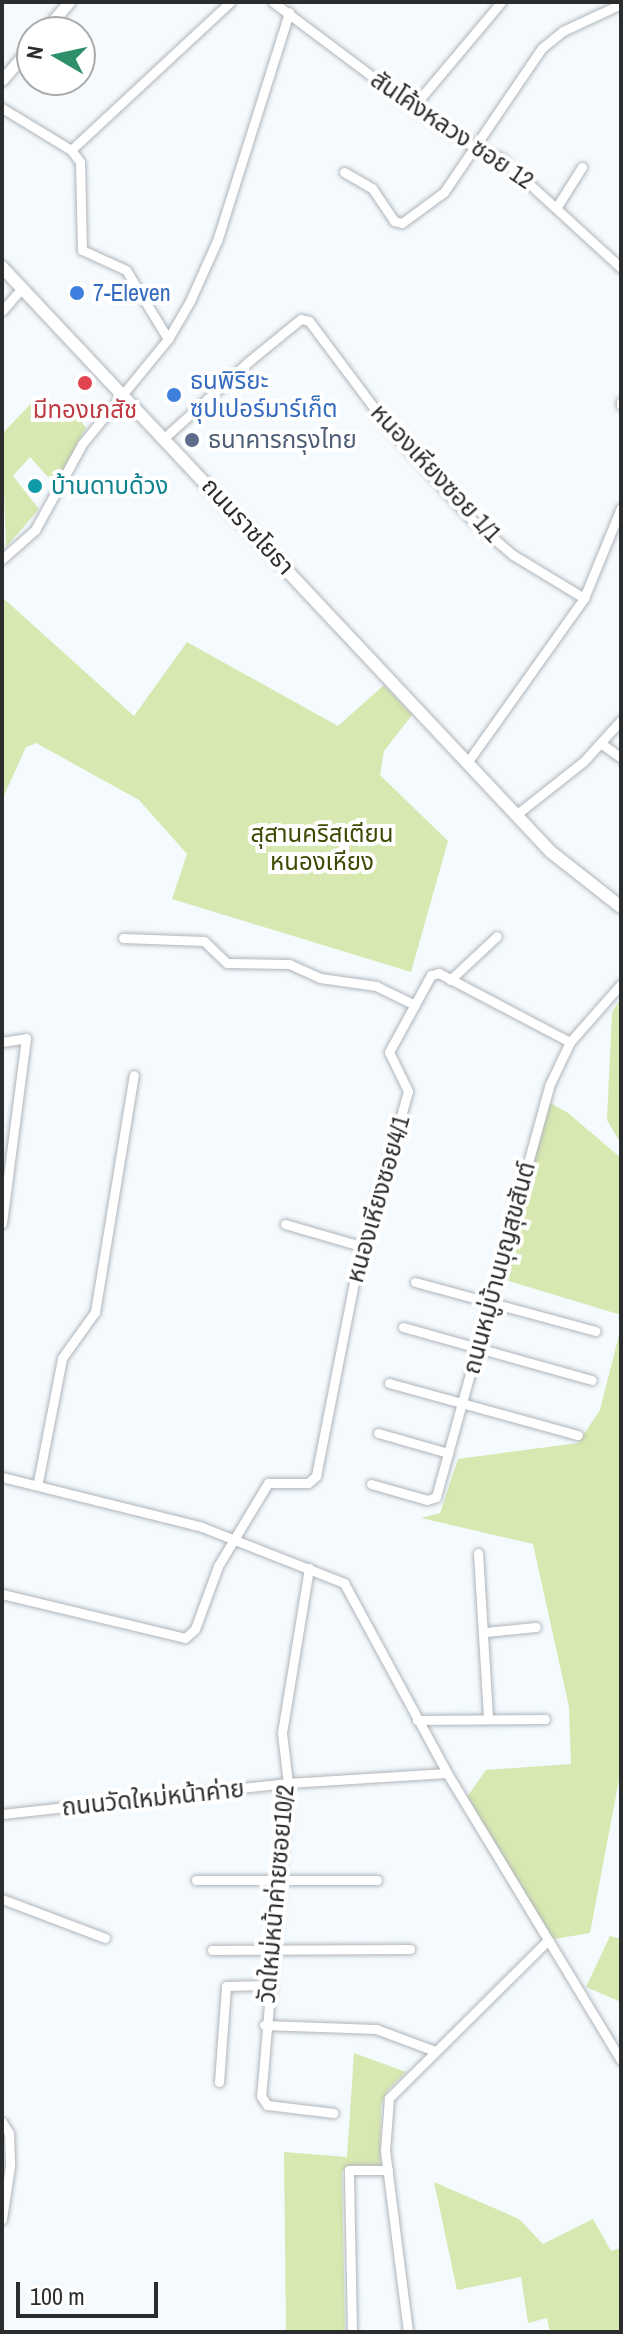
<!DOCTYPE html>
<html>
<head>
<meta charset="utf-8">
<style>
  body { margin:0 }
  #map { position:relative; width:623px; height:2334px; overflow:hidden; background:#f4fafe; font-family:"Archivo Narrow","Noto Sans Thai",sans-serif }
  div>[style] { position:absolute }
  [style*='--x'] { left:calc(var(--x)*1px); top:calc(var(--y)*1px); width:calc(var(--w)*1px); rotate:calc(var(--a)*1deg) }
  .green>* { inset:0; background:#d7e8b0 }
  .roads { filter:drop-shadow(0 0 2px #b0b5ba) drop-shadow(0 0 2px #b0b5ba) }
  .minor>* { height:9px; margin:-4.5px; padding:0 4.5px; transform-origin:4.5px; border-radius:4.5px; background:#fff }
  .tertiary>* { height:11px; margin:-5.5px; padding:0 5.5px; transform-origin:5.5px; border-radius:5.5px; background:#fff }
  .secondary>* { height:12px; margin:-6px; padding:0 6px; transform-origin:6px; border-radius:6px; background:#fff }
  .dots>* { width:22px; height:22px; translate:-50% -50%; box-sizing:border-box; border:4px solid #fff; border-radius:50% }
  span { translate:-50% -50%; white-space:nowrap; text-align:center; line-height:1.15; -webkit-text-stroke:8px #fff; paint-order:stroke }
  .street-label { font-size:24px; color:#2a2c2e }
  .shop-label { font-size:24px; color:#366cbe }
  .left { translate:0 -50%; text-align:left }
  .health-label { font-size:24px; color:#be3a42 }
  .service-label { font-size:24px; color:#4e5e75 }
  .culture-label { font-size:24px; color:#0d838f }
  .park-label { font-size:24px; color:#3c4a03 }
  .frame { position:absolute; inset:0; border:4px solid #2a2c2e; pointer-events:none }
  .north { position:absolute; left:16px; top:16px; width:80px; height:80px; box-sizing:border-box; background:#fff; border:2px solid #aaabab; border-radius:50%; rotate:279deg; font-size:22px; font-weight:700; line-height:32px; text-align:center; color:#2a2c2e }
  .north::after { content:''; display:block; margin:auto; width:28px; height:36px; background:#2e906a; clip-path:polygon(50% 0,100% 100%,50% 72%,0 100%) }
  .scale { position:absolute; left:16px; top:2282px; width:142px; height:36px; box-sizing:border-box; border:4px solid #2a2c2e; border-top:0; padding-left:10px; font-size:24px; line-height:28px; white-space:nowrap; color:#2a2c2e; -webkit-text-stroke:6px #fff; paint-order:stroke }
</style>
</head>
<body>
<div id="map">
  <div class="green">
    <div style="clip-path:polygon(37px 397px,53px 423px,73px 410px,86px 428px,55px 485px,30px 457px,13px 476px,39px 509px,6px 547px,2px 434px)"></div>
    <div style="clip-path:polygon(2px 597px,134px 716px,187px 642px,338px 726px,384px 685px,412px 715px,384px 751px,380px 775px,448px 841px,411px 972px,172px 899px,187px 854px,139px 800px,36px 743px,26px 747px,2px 800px)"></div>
    <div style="clip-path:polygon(621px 998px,621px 1144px,607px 1120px,612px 1012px)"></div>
    <div style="clip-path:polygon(545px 1100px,568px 1113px,621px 1158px,621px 1315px,496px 1277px)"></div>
    <div style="clip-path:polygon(621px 1327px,621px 1769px,590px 1933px,548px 1940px,464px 1801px,486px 1770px,571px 1764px,569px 1707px,533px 1544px,421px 1518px,440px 1513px,458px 1459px,578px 1443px,600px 1410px)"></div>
    <div style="clip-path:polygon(610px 1936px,621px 1939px,621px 2002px,586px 1987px)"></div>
    <div style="clip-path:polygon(354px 2053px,406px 2072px,387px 2091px,381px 2105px,380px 2166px,351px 2165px,342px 2171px,345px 2332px,286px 2332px,284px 2152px,347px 2157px)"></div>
    <div style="clip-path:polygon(434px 2182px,519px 2219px,543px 2244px,593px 2219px,611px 2251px,621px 2248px,621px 2332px,550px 2332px,547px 2318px,528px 2323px,521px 2277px,457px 2290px)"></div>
  </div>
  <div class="roads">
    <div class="minor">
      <div style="--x:273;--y:2;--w:175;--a:36.9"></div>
      <div style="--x:413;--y:107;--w:73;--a:33.3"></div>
      <div style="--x:474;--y:147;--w:29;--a:22"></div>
      <div style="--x:501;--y:158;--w:163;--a:42.5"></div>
      <div style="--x:413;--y:107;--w:137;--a:-50"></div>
      <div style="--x:2;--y:108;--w:81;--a:31.3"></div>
      <div style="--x:71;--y:150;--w:15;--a:53"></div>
      <div style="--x:80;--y:162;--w:88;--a:88.7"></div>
      <div style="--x:82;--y:250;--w:48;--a:24.4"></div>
      <div style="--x:126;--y:270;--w:81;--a:58.7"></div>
      <div style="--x:71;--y:150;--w:217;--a:-42.9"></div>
      <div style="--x:344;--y:172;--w:32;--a:30"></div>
      <div style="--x:372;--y:188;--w:40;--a:56"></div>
      <div style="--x:394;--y:221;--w:8;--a:14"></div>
      <div style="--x:402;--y:223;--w:52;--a:-36.4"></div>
      <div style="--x:444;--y:192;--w:174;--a:-55.8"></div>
      <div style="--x:542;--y:48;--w:27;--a:-39"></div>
      <div style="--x:563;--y:31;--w:64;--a:-25"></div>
      <div style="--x:558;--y:205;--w:45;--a:-57.7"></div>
      <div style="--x:2;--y:311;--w:30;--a:-49"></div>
      <div style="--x:621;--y:402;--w:3;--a:90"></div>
      <div style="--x:164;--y:438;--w:113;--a:-42.1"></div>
      <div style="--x:248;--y:362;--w:68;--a:-39.1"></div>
      <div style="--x:301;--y:319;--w:8;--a:14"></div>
      <div style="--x:309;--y:321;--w:134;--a:53.2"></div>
      <div style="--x:389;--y:428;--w:122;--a:48"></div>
      <div style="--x:471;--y:519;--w:55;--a:40.6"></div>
      <div style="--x:513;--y:555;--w:83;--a:31.2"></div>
      <div style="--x:2;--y:559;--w:44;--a:-41.3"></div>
      <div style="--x:35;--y:530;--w:98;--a:-61.3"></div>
      <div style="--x:82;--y:444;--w:136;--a:-50.7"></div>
      <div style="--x:168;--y:339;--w:44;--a:-59.9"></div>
      <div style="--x:190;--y:301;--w:66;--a:-65.8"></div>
      <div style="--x:217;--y:241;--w:240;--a:-72.5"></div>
      <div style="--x:602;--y:744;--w:24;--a:36"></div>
      <div style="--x:469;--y:760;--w:199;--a:-54.6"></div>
      <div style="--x:584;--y:598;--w:97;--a:-67.7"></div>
      <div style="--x:517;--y:814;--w:85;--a:-38.3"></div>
      <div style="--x:584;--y:761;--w:55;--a:-47.9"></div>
      <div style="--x:123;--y:938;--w:81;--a:2.1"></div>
      <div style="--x:204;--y:941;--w:32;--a:44"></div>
      <div style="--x:227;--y:963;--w:62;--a:0.9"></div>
      <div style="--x:289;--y:964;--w:34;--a:24"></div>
      <div style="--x:320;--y:978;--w:57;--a:8.1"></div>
      <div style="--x:376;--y:986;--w:43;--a:26"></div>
      <div style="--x:450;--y:980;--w:64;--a:-43.1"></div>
      <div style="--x:2;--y:1042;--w:24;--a:-9"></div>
      <div style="--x:26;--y:1038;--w:187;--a:97.4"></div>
      <div style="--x:285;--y:1224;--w:82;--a:16.2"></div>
      <div style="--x:415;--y:1282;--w:187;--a:15.2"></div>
      <div style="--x:403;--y:1327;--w:196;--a:15.7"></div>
      <div style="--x:389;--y:1383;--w:196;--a:15.4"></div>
      <div style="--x:378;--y:1433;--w:73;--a:15.9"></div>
      <div style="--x:2;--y:1477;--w:206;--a:14"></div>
      <div style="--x:202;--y:1527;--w:153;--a:21.5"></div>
      <div style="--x:344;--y:1583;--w:216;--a:61.5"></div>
      <div style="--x:447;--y:1773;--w:336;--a:58.8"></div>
      <div style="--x:38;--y:1482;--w:126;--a:-79"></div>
      <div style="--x:62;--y:1358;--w:57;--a:-54.3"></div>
      <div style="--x:95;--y:1312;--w:240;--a:-80.7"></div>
      <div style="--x:371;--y:1484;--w:58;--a:15.9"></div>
      <div style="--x:427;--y:1500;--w:9;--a:-18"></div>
      <div style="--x:436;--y:1497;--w:426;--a:-74.6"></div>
      <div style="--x:549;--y:1086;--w:49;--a:-64.5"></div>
      <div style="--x:570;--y:1042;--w:77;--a:-48.7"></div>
      <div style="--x:478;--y:1553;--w:164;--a:86.5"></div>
      <div style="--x:309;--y:1568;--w:167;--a:99.3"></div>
      <div style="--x:282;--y:1733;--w:50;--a:83.2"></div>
      <div style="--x:288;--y:1783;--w:314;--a:94.9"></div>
      <div style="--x:261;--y:2096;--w:11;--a:56"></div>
      <div style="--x:267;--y:2105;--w:67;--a:6.8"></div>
      <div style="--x:2;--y:1594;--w:188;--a:13.5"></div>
      <div style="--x:185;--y:1638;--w:13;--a:-42"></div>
      <div style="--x:195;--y:1629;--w:67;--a:-69.9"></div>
      <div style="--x:218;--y:1566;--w:97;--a:-58.9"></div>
      <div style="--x:268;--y:1483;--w:40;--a:0"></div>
      <div style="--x:308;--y:1483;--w:11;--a:-41"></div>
      <div style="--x:316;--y:1476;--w:198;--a:-78.9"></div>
      <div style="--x:354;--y:1282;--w:198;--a:-74.2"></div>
      <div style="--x:408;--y:1091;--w:43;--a:-116"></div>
      <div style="--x:389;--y:1052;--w:88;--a:-61.4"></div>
      <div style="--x:431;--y:975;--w:8;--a:-14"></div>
      <div style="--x:439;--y:973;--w:148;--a:27.8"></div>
      <div style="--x:485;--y:1632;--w:51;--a:-5.6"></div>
      <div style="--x:417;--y:1720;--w:128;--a:-0.4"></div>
      <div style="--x:2;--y:1814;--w:288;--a:-6.2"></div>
      <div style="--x:288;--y:1783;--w:159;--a:-3.6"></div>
      <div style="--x:196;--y:1880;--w:181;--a:0"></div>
      <div style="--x:2;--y:1899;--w:110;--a:20.7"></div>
      <div style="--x:212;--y:1950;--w:198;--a:-0.3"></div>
      <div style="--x:264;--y:2025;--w:112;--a:2"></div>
      <div style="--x:376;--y:2029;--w:63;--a:20.4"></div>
      <div style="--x:219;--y:2082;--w:96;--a:-85.8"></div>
      <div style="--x:226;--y:1986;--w:42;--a:-1.4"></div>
      <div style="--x:2;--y:2122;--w:13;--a:58"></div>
      <div style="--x:9;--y:2133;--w:33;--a:88"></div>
      <div style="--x:10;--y:2166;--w:54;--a:98.6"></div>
      <div style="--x:352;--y:2332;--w:162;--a:-91.1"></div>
      <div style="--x:349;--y:2170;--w:39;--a:0"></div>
      <div style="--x:408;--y:2332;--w:182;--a:-97.2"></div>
      <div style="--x:385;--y:2151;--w:53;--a:-85.7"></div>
      <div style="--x:389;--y:2098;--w:224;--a:-44.8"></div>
    </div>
    <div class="tertiary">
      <div style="--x:43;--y:32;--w:40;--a:-49"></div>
      <div style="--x:2;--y:80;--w:46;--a:-49.4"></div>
    </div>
    <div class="secondary">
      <div style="--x:2;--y:267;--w:802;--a:46.82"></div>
      <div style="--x:551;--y:852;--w:89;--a:38.2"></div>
    </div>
  </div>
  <div class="dots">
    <div style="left:77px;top:293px;background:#3f7fe0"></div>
    <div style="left:85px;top:383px;background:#e0444e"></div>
    <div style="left:174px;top:395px;background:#3f7fe0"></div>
    <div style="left:192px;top:440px;background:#5c6f8a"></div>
    <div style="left:35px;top:486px;background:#0f9aa8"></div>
  </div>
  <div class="street-label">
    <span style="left:452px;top:130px;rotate:34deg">สันโค้งหลวง ซอย 12</span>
    <span style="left:436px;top:473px;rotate:47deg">หนองเหียงซอย 1/1</span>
    <span style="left:248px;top:526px;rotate:47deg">ถนนราชโยธา</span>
    <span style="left:378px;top:1199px;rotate:-74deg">หนองเหียงซอย4/1</span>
    <span style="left:499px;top:1268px;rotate:-75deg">ถนนหมู่บ้านบุญสุขสันต์</span>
    <span style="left:153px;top:1798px;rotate:-6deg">ถนนวัดใหม่หน้าค่าย</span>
    <span style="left:276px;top:1894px;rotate:-85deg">วัดใหม่หน้าค่ายซอย10/2</span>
  </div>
  <div class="shop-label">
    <span class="left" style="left:93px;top:293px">7-Eleven</span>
    <span class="left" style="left:190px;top:395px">ธนพิริยะ<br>ซุปเปอร์มาร์เก็ต</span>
  </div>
  <div class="health-label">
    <span style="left:85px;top:410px">มีทองเภสัช</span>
  </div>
  <div class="service-label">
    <span class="left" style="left:208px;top:440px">ธนาคารกรุงไทย</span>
  </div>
  <div class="culture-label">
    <span class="left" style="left:51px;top:486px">บ้านดาบด้วง</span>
  </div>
  <div class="park-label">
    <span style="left:322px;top:848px">สุสานคริสเตียน<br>หนองเหียง</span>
  </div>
  <div class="frame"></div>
  <div class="north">N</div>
  <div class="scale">100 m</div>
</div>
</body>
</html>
